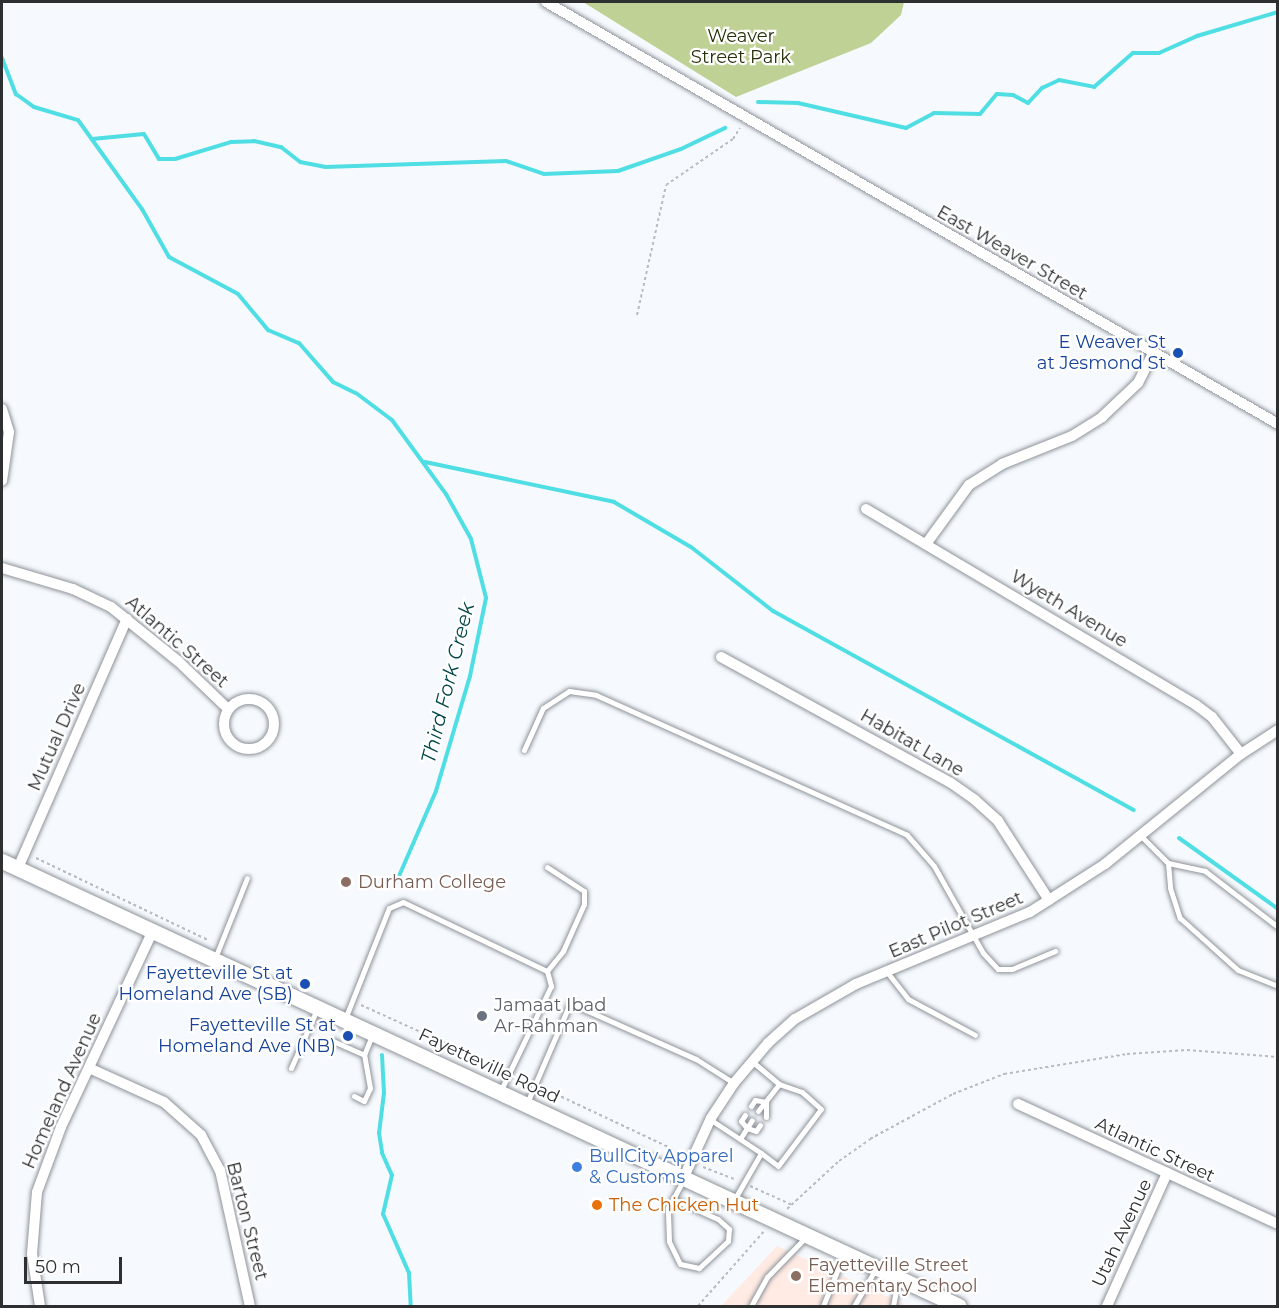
<!DOCTYPE html>
<html>
<head>
<meta charset="utf-8">
<style>
  body { margin:0 }
  #map { position:relative; width:1279px; height:1308px; overflow:hidden; background:#f6fafe; font-family:Montserrat,sans-serif }
  div>[style] { position:absolute }
  [style*='--x'] { left:calc(var(--x)*1px); top:calc(var(--y)*1px); width:calc(var(--w)*1px); rotate:calc(var(--a)*1deg) }
  .education>* { inset:0; background:#ffebe3 }
  .green>* { inset:0; background:#bfd194 }
  .stream>* { height:4px; margin:-2px; padding:0 2px; transform-origin:2px; border-radius:2px; background:#4fdee3 }
  .path>* { height:2px; margin-top:-1px; transform-origin:0; background:repeating-linear-gradient(90deg,#b9bcbf 0 3px,transparent 0 6px) }
  .roads { filter:drop-shadow(0 0 2px #8e9399) drop-shadow(0 0 2px #8e9399) }
  .lane>* { height:5px; margin:-2.5px; padding:0 2.5px; transform-origin:2.5px; border-radius:2.5px; background:#fff }
  .street>* { height:10px; margin:-5px; padding:0 5px; transform-origin:5px; border-radius:5px; background:#fff }
  .street>.ring { margin:-5px; padding:0; box-sizing:content-box; background:none; border:10px solid #fff; border-radius:50% }
  .secondary>* { height:15px; margin:-7.5px; padding:0 7.5px; transform-origin:7.5px; border-radius:7.5px; background:#fff }
  .dots>* { width:16px; height:16px; translate:-50% -50%; box-sizing:border-box; border:3px solid #fff; border-radius:50% }
  span { translate:-50% -50%; white-space:nowrap; text-align:center; line-height:1.15; -webkit-text-stroke:4.5px #fff; paint-order:stroke }
  .park-label { font-size:18px; color:#28310a }
  .street-label { font-size:18px; color:#2d2f31 }
  .transit-label { font-size:18px; color:#164399 }
  .right { translate:-100% -50%; text-align:right }
  .education-label { font-size:18px; color:#785e54 }
  .left { translate:0 -50%; text-align:left }
  .worship-label { font-size:18px; color:#5b616d }
  .shop-label { font-size:18px; color:#366cbe }
  .food-label { font-size:18px; color:#c56008 }
  .water-label { font-size:20px; color:#034749; font-style:italic }
  .frame { position:absolute; inset:0; border:3px solid #2d2f31; pointer-events:none }
  .scale { position:absolute; left:24px; top:1257px; width:98px; height:27px; box-sizing:border-box; border:3px solid #2d2f31; border-top:0; padding-left:8px; font-size:18px; line-height:21px; white-space:nowrap; color:#2d2f31; -webkit-text-stroke:4px #fff; paint-order:stroke }
</style>
</head>
<body>
<div id="map">
  <div class="education">
    <div style="clip-path:polygon(777px 1246px,908px 1306px,721px 1306px)"></div>
  </div>
  <div class="green">
    <div style="clip-path:polygon(583px 2px,904px 2px,901px 15px,871px 43px,736px 97px)"></div>
  </div>
  <div class="stream">
    <div style="--x:2;--y:58;--w:39;--a:69"></div>
    <div style="--x:16;--y:94;--w:22;--a:36"></div>
    <div style="--x:34;--y:107;--w:46;--a:16.5"></div>
    <div style="--x:78;--y:120;--w:110;--a:54.3"></div>
    <div style="--x:142;--y:209;--w:55;--a:60.6"></div>
    <div style="--x:169;--y:257;--w:78;--a:28.2"></div>
    <div style="--x:238;--y:294;--w:47;--a:50.2"></div>
    <div style="--x:268;--y:330;--w:34;--a:23"></div>
    <div style="--x:299;--y:343;--w:52;--a:48.9"></div>
    <div style="--x:333;--y:382;--w:25;--a:26"></div>
    <div style="--x:356;--y:393;--w:45;--a:36.9"></div>
    <div style="--x:392;--y:420;--w:92;--a:53.9"></div>
    <div style="--x:446;--y:494;--w:51;--a:60.9"></div>
    <div style="--x:471;--y:539;--w:61;--a:75.7"></div>
    <div style="--x:486;--y:598;--w:80;--a:101.6"></div>
    <div style="--x:470;--y:676;--w:120;--a:106.5"></div>
    <div style="--x:436;--y:791;--w:93;--a:113.5"></div>
    <div style="--x:758;--y:102;--w:40;--a:1.4"></div>
    <div style="--x:798;--y:103;--w:111;--a:13"></div>
    <div style="--x:906;--y:128;--w:32;--a:-28"></div>
    <div style="--x:934;--y:113;--w:46;--a:1.2"></div>
    <div style="--x:980;--y:114;--w:26;--a:-50"></div>
    <div style="--x:997;--y:94;--w:16;--a:4"></div>
    <div style="--x:1013;--y:95;--w:17;--a:28"></div>
    <div style="--x:1028;--y:103;--w:21;--a:-47"></div>
    <div style="--x:1042;--y:88;--w:19;--a:-25"></div>
    <div style="--x:1059;--y:80;--w:36;--a:11"></div>
    <div style="--x:1094;--y:87;--w:52;--a:-41.1"></div>
    <div style="--x:1133;--y:53;--w:26;--a:0"></div>
    <div style="--x:1159;--y:53;--w:42;--a:-24.1"></div>
    <div style="--x:1197;--y:36;--w:84;--a:-16.5"></div>
    <div style="--x:92;--y:139;--w:52;--a:-5.5"></div>
    <div style="--x:144;--y:134;--w:29;--a:59"></div>
    <div style="--x:159;--y:159;--w:16;--a:0"></div>
    <div style="--x:175;--y:159;--w:59;--a:-16.9"></div>
    <div style="--x:231;--y:142;--w:23;--a:-2"></div>
    <div style="--x:254;--y:141;--w:28;--a:13"></div>
    <div style="--x:281;--y:147;--w:24;--a:38"></div>
    <div style="--x:300;--y:162;--w:25;--a:11"></div>
    <div style="--x:325;--y:167;--w:181;--a:-1.9"></div>
    <div style="--x:506;--y:161;--w:40;--a:18.9"></div>
    <div style="--x:544;--y:174;--w:74;--a:-2.3"></div>
    <div style="--x:618;--y:171;--w:67;--a:-19.2"></div>
    <div style="--x:681;--y:149;--w:49;--a:-25.5"></div>
    <div style="--x:425;--y:462;--w:193;--a:11.9"></div>
    <div style="--x:614;--y:502;--w:89;--a:30.3"></div>
    <div style="--x:691;--y:547;--w:104;--a:38"></div>
    <div style="--x:773;--y:611;--w:412;--a:28.9"></div>
    <div style="--x:1179;--y:838;--w:122;--a:35.6"></div>
    <div style="--x:382;--y:1055;--w:38;--a:87"></div>
    <div style="--x:384;--y:1093;--w:40;--a:97.1"></div>
    <div style="--x:379;--y:1133;--w:20;--a:81"></div>
    <div style="--x:382;--y:1153;--w:24;--a:66"></div>
    <div style="--x:392;--y:1175;--w:40;--a:103"></div>
    <div style="--x:383;--y:1214;--w:64;--a:66.2"></div>
    <div style="--x:409;--y:1273;--w:33;--a:87"></div>
  </div>
  <div class="path">
    <div style="--x:637;--y:315;--w:133;--a:-77.4"></div>
    <div style="--x:666;--y:185;--w:81;--a:-34.5"></div>
    <div style="--x:733;--y:139;--w:13;--a:-58"></div>
    <div style="--x:36;--y:858;--w:191;--a:25.5"></div>
    <div style="--x:361;--y:1005;--w:153;--a:24.4"></div>
    <div style="--x:545;--y:1089;--w:148;--a:25.2"></div>
    <div style="--x:703;--y:1167;--w:33;--a:21"></div>
    <div style="--x:750;--y:1186;--w:46;--a:24.3"></div>
    <div style="--x:787;--y:1209;--w:71;--a:-42.7"></div>
    <div style="--x:839;--y:1161;--w:38;--a:-35"></div>
    <div style="--x:870;--y:1139;--w:94;--a:-28.5"></div>
    <div style="--x:953;--y:1094;--w:55;--a:-21.4"></div>
    <div style="--x:1004;--y:1074;--w:125;--a:-9.2"></div>
    <div style="--x:1127;--y:1054;--w:60;--a:-3.8"></div>
    <div style="--x:1187;--y:1050;--w:91;--a:4.4"></div>
    <div style="--x:698;--y:1306;--w:101;--a:-48.6"></div>
  </div>
  <div class="roads">
    <div class="lane">
      <div style="--x:524;--y:750;--w:46;--a:-65.7"></div>
      <div style="--x:543;--y:708;--w:31;--a:-33"></div>
      <div style="--x:569;--y:691;--w:27;--a:8"></div>
      <div style="--x:596;--y:695;--w:341;--a:24.2"></div>
      <div style="--x:907;--y:835;--w:41;--a:48.9"></div>
      <div style="--x:934;--y:866;--w:100;--a:60.6"></div>
      <div style="--x:983;--y:953;--w:22;--a:47"></div>
      <div style="--x:998;--y:969;--w:14;--a:0"></div>
      <div style="--x:1012;--y:969;--w:47;--a:-22.7"></div>
      <div style="--x:1141;--y:836;--w:38;--a:45"></div>
      <div style="--x:1168;--y:863;--w:38;--a:12"></div>
      <div style="--x:1205;--y:871;--w:92;--a:37.5"></div>
      <div style="--x:1168;--y:863;--w:25;--a:85"></div>
      <div style="--x:1170;--y:888;--w:32;--a:72"></div>
      <div style="--x:1180;--y:918;--w:78;--a:41.9"></div>
      <div style="--x:1238;--y:970;--w:43;--a:21.8"></div>
      <div style="--x:215;--y:958;--w:86;--a:-68.2"></div>
      <div style="--x:547;--y:971;--w:26;--a:-51"></div>
      <div style="--x:563;--y:951;--w:51;--a:-65.9"></div>
      <div style="--x:584;--y:904;--w:13;--a:-90"></div>
      <div style="--x:584;--y:891;--w:44;--a:-147"></div>
      <div style="--x:887;--y:972;--w:34;--a:52"></div>
      <div style="--x:908;--y:999;--w:76;--a:28.2"></div>
      <div style="--x:345;--y:1019;--w:119;--a:-68.4"></div>
      <div style="--x:389;--y:908;--w:15;--a:-23"></div>
      <div style="--x:403;--y:902;--w:160;--a:25.6"></div>
      <div style="--x:547;--y:971;--w:16;--a:75"></div>
      <div style="--x:551;--y:986;--w:115;--a:115.7"></div>
      <div style="--x:333;--y:1041;--w:34;--a:24"></div>
      <div style="--x:291;--y:1068;--w:64;--a:-66.2"></div>
      <div style="--x:354;--y:1096;--w:11;--a:27"></div>
      <div style="--x:364;--y:1101;--w:14;--a:-65"></div>
      <div style="--x:370;--y:1088;--w:34;--a:-100"></div>
      <div style="--x:364;--y:1055;--w:22;--a:-68"></div>
      <div style="--x:527;--y:1103;--w:109;--a:-66.7"></div>
      <div style="--x:570;--y:1003;--w:138;--a:24"></div>
      <div style="--x:696;--y:1059;--w:45;--a:32.3"></div>
      <div style="--x:751;--y:1106;--w:7;--a:-56"></div>
      <div style="--x:755;--y:1100;--w:11;--a:10"></div>
      <div style="--x:766;--y:1102;--w:15;--a:90"></div>
      <div style="--x:758;--y:1111;--w:34;--a:-52"></div>
      <div style="--x:745;--y:1115;--w:7;--a:124"></div>
      <div style="--x:741;--y:1121;--w:9;--a:49"></div>
      <div style="--x:747;--y:1128;--w:9;--a:-58"></div>
      <div style="--x:711;--y:1120;--w:60;--a:33.4"></div>
      <div style="--x:740;--y:1139;--w:13;--a:-58"></div>
      <div style="--x:747;--y:1128;--w:9;--a:18"></div>
      <div style="--x:756;--y:1131;--w:7;--a:-56"></div>
      <div style="--x:673;--y:1199;--w:49;--a:24"></div>
      <div style="--x:718;--y:1219;--w:15;--a:42"></div>
      <div style="--x:729;--y:1229;--w:12;--a:95"></div>
      <div style="--x:728;--y:1241;--w:40;--a:137"></div>
      <div style="--x:699;--y:1268;--w:19;--a:-168"></div>
      <div style="--x:680;--y:1264;--w:25;--a:-116"></div>
      <div style="--x:669;--y:1241;--w:33;--a:-92"></div>
      <div style="--x:668;--y:1208;--w:33;--a:-61"></div>
      <div style="--x:734;--y:1200;--w:54;--a:-60.1"></div>
      <div style="--x:761;--y:1153;--w:21;--a:37"></div>
      <div style="--x:778;--y:1166;--w:71;--a:-53"></div>
      <div style="--x:821;--y:1109;--w:25;--a:-138"></div>
      <div style="--x:802;--y:1092;--w:24;--a:-161"></div>
      <div style="--x:779;--y:1084;--w:35;--a:-140"></div>
      <div style="--x:751;--y:1306;--w:33;--a:-61"></div>
      <div style="--x:767;--y:1277;--w:54;--a:-45.7"></div>
      <div style="--x:823;--y:1306;--w:54;--a:-68.2"></div>
      <div style="--x:854;--y:1306;--w:42;--a:-59.7"></div>
      <div style="--x:893;--y:1306;--w:25;--a:-79"></div>
    </div>
    <div class="street">
      <div style="--x:546;--y:2;--w:845;--a:29.96"></div>
      <div style="--x:2;--y:409;--w:24;--a:73"></div>
      <div style="--x:9;--y:432;--w:49;--a:98.1"></div>
      <div style="--x:866;--y:509;--w:384;--a:30.7"></div>
      <div style="--x:1196;--y:705;--w:20;--a:37"></div>
      <div style="--x:1212;--y:717;--w:47;--a:51.9"></div>
      <div style="--x:926;--y:544;--w:73;--a:-53.9"></div>
      <div style="--x:969;--y:485;--w:39;--a:-32"></div>
      <div style="--x:1002;--y:464;--w:75;--a:-21.8"></div>
      <div style="--x:1072;--y:436;--w:36;--a:-32"></div>
      <div style="--x:1102;--y:417;--w:50;--a:-43.4"></div>
      <div style="--x:1138;--y:383;--w:34;--a:-63"></div>
      <div style="--x:2;--y:568;--w:74;--a:16.5"></div>
      <div style="--x:73;--y:589;--w:42;--a:25.3"></div>
      <div style="--x:111;--y:607;--w:86;--a:38.9"></div>
      <div style="--x:178;--y:661;--w:69;--a:43.8"></div>
      <div style="--x:721;--y:657;--w:262;--a:28.7"></div>
      <div style="--x:951;--y:783;--w:29;--a:35"></div>
      <div style="--x:975;--y:800;--w:31;--a:42"></div>
      <div style="--x:998;--y:821;--w:94;--a:57.2"></div>
      <div class="ring" style="left:224px;top:699px;width:40px;height:40px"></div>
      <div style="--x:18;--y:868;--w:272;--a:-66.4"></div>
      <div style="--x:89;--y:1068;--w:82;--a:24.4"></div>
      <div style="--x:164;--y:1102;--w:50;--a:41.7"></div>
      <div style="--x:201;--y:1135;--w:40;--a:62"></div>
      <div style="--x:220;--y:1170;--w:139;--a:77.6"></div>
      <div style="--x:1018;--y:1104;--w:286;--a:24.8"></div>
      <div style="--x:684;--y:1177;--w:65;--a:-65.4"></div>
      <div style="--x:711;--y:1118;--w:42;--a:-56.7"></div>
      <div style="--x:734;--y:1083;--w:52;--a:-49.6"></div>
      <div style="--x:768;--y:1043;--w:36;--a:-42"></div>
      <div style="--x:795;--y:1019;--w:70;--a:-29.8"></div>
      <div style="--x:856;--y:984;--w:188;--a:-22.5"></div>
      <div style="--x:1030;--y:912;--w:89;--a:-32.6"></div>
      <div style="--x:1105;--y:864;--w:175;--a:-39"></div>
      <div style="--x:1241;--y:754;--w:44;--a:-33"></div>
      <div style="--x:40;--y:1306;--w:53;--a:-98.7"></div>
      <div style="--x:32;--y:1254;--w:62;--a:-85.4"></div>
      <div style="--x:37;--y:1192;--w:69;--a:-69.7"></div>
      <div style="--x:61;--y:1127;--w:217;--a:-64.9"></div>
      <div style="--x:1107;--y:1306;--w:146;--a:-65.7"></div>
    </div>
    <div class="secondary">
      <div style="--x:2;--y:861;--w:1055;--a:24.94"></div>
    </div>
  </div>
  <div class="dots">
    <div style="left:1178px;top:353px;background:#1a4fb4"></div>
    <div style="left:346px;top:882px;background:#8d6e63"></div>
    <div style="left:305px;top:984px;background:#1a4fb4"></div>
    <div style="left:482px;top:1016px;background:#6b7280"></div>
    <div style="left:348px;top:1036px;background:#1a4fb4"></div>
    <div style="left:577px;top:1167px;background:#3f7fe0"></div>
    <div style="left:597px;top:1205px;background:#e8710a"></div>
    <div style="left:796px;top:1276px;background:#8d6e63"></div>
  </div>
  <div class="park-label">
    <span style="left:741px;top:47px">Weaver<br>Street Park</span>
  </div>
  <div class="street-label">
    <span style="left:1012px;top:253px;rotate:30deg">East Weaver Street</span>
    <span style="left:1069px;top:609px;rotate:31deg">Wyeth Avenue</span>
    <span style="left:177px;top:642px;rotate:41deg">Atlantic Street</span>
    <span style="left:57px;top:737px;rotate:-66deg">Mutual Drive</span>
    <span style="left:912px;top:743px;rotate:30deg">Habitat Lane</span>
    <span style="left:956px;top:925px;rotate:-23deg">East Pilot Street</span>
    <span style="left:489px;top:1066px;rotate:25deg">Fayetteville Road</span>
    <span style="left:62px;top:1091px;rotate:-66deg">Homeland Avenue</span>
    <span style="left:1155px;top:1150px;rotate:25deg">Atlantic Street</span>
    <span style="left:247px;top:1221px;rotate:76deg">Barton Street</span>
    <span style="left:1122px;top:1233px;rotate:-65deg">Utah Avenue</span>
  </div>
  <div class="transit-label">
    <span class="right" style="left:1166px;top:353px">E Weaver St<br>at Jesmond St</span>
    <span class="right" style="left:293px;top:984px">Fayetteville St at<br>Homeland Ave (SB)</span>
    <span class="right" style="left:336px;top:1036px">Fayetteville St at<br>Homeland Ave (NB)</span>
  </div>
  <div class="education-label">
    <span class="left" style="left:358px;top:882px">Durham College</span>
    <span class="left" style="left:808px;top:1276px">Fayetteville Street<br>Elementary School</span>
  </div>
  <div class="worship-label">
    <span class="left" style="left:494px;top:1016px">Jamaat Ibad<br>Ar-Rahman</span>
  </div>
  <div class="shop-label">
    <span class="left" style="left:589px;top:1167px">BullCity Apparel<br>&amp; Customs</span>
  </div>
  <div class="food-label">
    <span class="left" style="left:609px;top:1205px">The Chicken Hut</span>
  </div>
  <div class="water-label">
    <span style="left:448px;top:683px;rotate:-76deg">Third Fork Creek</span>
  </div>
  <div class="frame"></div>
  <div class="scale">50 m</div>
</div>
</body>
</html>
